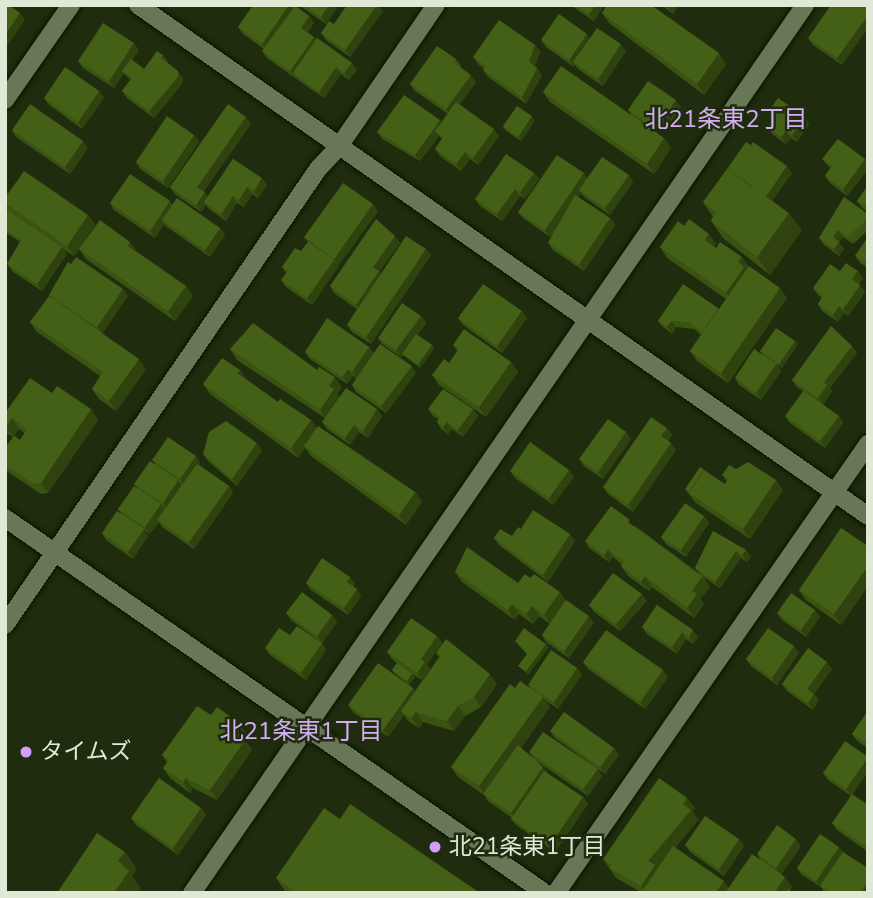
<!DOCTYPE html>
<html>
<head>
<meta charset="utf-8">
<style>
  body { margin:0 }
  #map { position:relative; width:873px; height:898px; overflow:hidden; background:#1f2c0d; font-family:"Nunito Sans","Noto Sans JP",sans-serif }
  div>[style] { position:absolute }
  [style*='--x'] { left:calc(var(--x)*1px); top:calc(var(--y)*1px); width:calc(var(--w)*1px); rotate:calc(var(--a)*1deg) }
  .roads { filter:drop-shadow(0 0 2px #091400) drop-shadow(0 0 2px #091400) }
  .minor>* { height:18px; margin:-9px; padding:0 9px; transform-origin:9px; border-radius:9px; background:#687756 }
  .wall>* { inset:0; background:#3a5313 }
  .shaded-wall>* { inset:0; background:#30430f }
  .building>* { inset:0; background:#446016 }
  .dots>* { width:19px; height:19px; translate:-50% -50%; box-sizing:border-box; border:4px solid #1f2c0d; border-radius:50% }
  span { translate:-50% -50%; white-space:nowrap; text-align:center; line-height:1.15; -webkit-text-stroke:5px #1f2c0d; paint-order:stroke }
  .poi-label { font-size:23px; color:#e0e9d6 }
  .left { translate:0 -50%; text-align:left }
  .neighbourhood-label { font-size:24px; color:#d2aef1 }
  .frame { position:absolute; inset:0; border:7px solid #e0e9d6; pointer-events:none }
</style>
</head>
<body>
<div id="map">
  <div class="roads">
    <div class="minor">
      <div style="--x:138;--y:5;--w:891;--a:34.99"></div>
      <div style="--x:5;--y:100;--w:116;--a:-55.2"></div>
      <div style="--x:5;--y:518;--w:657;--a:34.78"></div>
      <div style="--x:5;--y:625;--w:553;--a:-55.53"></div>
      <div style="--x:318;--y:169;--w:33;--a:-47"></div>
      <div style="--x:340;--y:145;--w:170;--a:-55.6"></div>
      <div style="--x:192;--y:893;--w:1079;--a:-55.38"></div>
      <div style="--x:556;--y:893;--w:547;--a:-55.21"></div>
    </div>
  </div>
  <div class="wall">
    <div style="clip-path:polygon(301px 5px,339px 5px,326px 24px,303px 8px)"></div>
    <div style="clip-path:polygon(570px 5px,604px 5px,594px 21px)"></div>
    <div style="clip-path:polygon(661px 5px,679px 5px,673px 14px)"></div>
    <div style="clip-path:polygon(868px 5px,868px 28px,842px 65px,813px 45px,808px 38px)"></div>
    <div style="clip-path:polygon(297px 7px,309px 16px,314px 23px,307px 33px,314px 37px,316px 40px,352px 63px,357px 70px,349px 80px,341px 74px,324px 98px,298px 80px,295px 77px,295px 78px,267px 58px,262px 51px,264px 49px,243px 34px,238px 27px)"></div>
    <div style="clip-path:polygon(383px 11px,350px 57px,326px 40px,321px 33px,334px 24px)"></div>
    <div style="clip-path:polygon(602px 13px,726px 64px,704px 95px,609px 23px)"></div>
    <div style="clip-path:polygon(590px 38px,626px 51px,603px 86px,578px 69px,575px 65px,574px 67px,546px 47px,541px 40px)"></div>
    <div style="clip-path:polygon(535px 45px,540px 52px,535px 66px,542px 75px,526px 104px,488px 77px,483px 70px,484px 69px,478px 64px,473px 57px)"></div>
    <div style="clip-path:polygon(139px 50px,132px 60px,144px 69px,163px 55px,168px 62px,167px 63px,183px 78px,182px 84px,154px 118px,127px 98px,122px 91px,130px 80px,124px 73px,114px 88px,83px 68px,78px 61px)"></div>
    <div style="clip-path:polygon(456px 59px,461px 66px,460px 67px,476px 82px,459px 105px,499px 136px,478px 165px,470px 159px,461px 171px,440px 156px,435px 149px,442px 139px,439px 136px,420px 161px,382px 139px,377px 132px,441px 123px,448px 114px,415px 91px,410px 84px)"></div>
    <div style="clip-path:polygon(99px 91px,104px 98px,82px 129px,48px 104px,44px 98px)"></div>
    <div style="clip-path:polygon(543px 92px,631px 115px,628px 110px,681px 107px,665px 131px,658px 126px,655px 131px,671px 148px,654px 174px,550px 102px)"></div>
    <div style="clip-path:polygon(768px 112px,809px 124px,797px 142px,791px 138px,786px 144px,773px 135px,768px 128px,774px 120px)"></div>
    <div style="clip-path:polygon(535px 120px,521px 141px,505px 130px,503px 126px)"></div>
    <div style="clip-path:polygon(251px 124px,203px 192px,208px 197px,233px 159px,267px 185px,258px 198px,252px 194px,244px 207px,237px 203px,226px 221px,209px 209px,206px 205px,201px 212px,175px 194px,170px 187px)"></div>
    <div style="clip-path:polygon(12px 130px,88px 148px,70px 174px,16px 137px)"></div>
    <div style="clip-path:polygon(194px 135px,199px 142px,168px 188px,140px 169px,136px 162px)"></div>
    <div style="clip-path:polygon(822px 159px,865px 159px,868px 163px,868px 169px,847px 196px,830px 183px,825px 176px,830px 168px)"></div>
    <div style="clip-path:polygon(534px 173px,539px 179px,525px 199px,520px 196px,502px 221px,480px 206px,475px 199px)"></div>
    <div style="clip-path:polygon(792px 173px,772px 201px,802px 230px,770px 275px,723px 238px,711px 221px,713px 217px,703px 202px)"></div>
    <div style="clip-path:polygon(629px 175px,633px 182px,610px 215px,584px 197px,581px 193px,578px 197px,610px 218px,615px 225px,584px 271px,553px 250px,548px 243px,554px 231px,550px 237px,523px 218px,518px 212px,587px 178px)"></div>
    <div style="clip-path:polygon(868px 185px,868px 212px,862px 208px,857px 201px)"></div>
    <div style="clip-path:polygon(5px 192px,8px 193px,88px 215px,95px 225px,74px 256px,63px 249px,67px 254px,42px 291px,12px 271px,7px 264px,20px 242px,5px 232px,5px 209px,9px 212px,5px 208px)"></div>
    <div style="clip-path:polygon(110px 203px,173px 205px,220px 228px,225px 235px,210px 257px,167px 227px,164px 224px,155px 238px,114px 210px)"></div>
    <div style="clip-path:polygon(378px 211px,339px 265px,336px 263px,338px 267px,312px 305px,286px 287px,281px 280px,286px 273px,282px 267px,301px 251px,308px 242px,304px 237px)"></div>
    <div style="clip-path:polygon(868px 214px,868px 230px,853px 244px,843px 237px,839px 242px,844px 249px,839px 256px,824px 245px,819px 238px)"></div>
    <div style="clip-path:polygon(684px 226px,716px 244px,714px 247px,748px 267px,787px 298px,728px 383px,697px 361px,690px 351px,701px 335px,694px 329px,676px 327px,672px 334px,663px 327px,658px 321px,718px 308px,719px 309px,726px 299px,667px 258px,660px 247px)"></div>
    <div style="clip-path:polygon(395px 236px,400px 243px,379px 272px,381px 274px,431px 255px,371px 344px,352px 332px,347px 325px,357px 309px,334px 293px,330px 286px)"></div>
    <div style="clip-path:polygon(868px 237px,868px 268px,860px 263px,855px 256px)"></div>
    <div style="clip-path:polygon(79px 249px,137px 252px,186px 286px,193px 296px,175px 321px,86px 259px)"></div>
    <div style="clip-path:polygon(840px 271px,863px 278px,859px 284px,865px 292px,848px 316px,844px 313px,838px 322px,822px 311px,818px 304px,822px 298px,818px 295px,813px 288px)"></div>
    <div style="clip-path:polygon(49px 295px,128px 296px,102px 333px,146px 369px,116px 411px,99px 399px,92px 389px,100px 376px,37px 332px,30px 322px,52px 298px)"></div>
    <div style="clip-path:polygon(421px 316px,426px 323px,417px 335px,432px 345px,434px 348px,420px 368px,403px 355px,401px 357px,382px 344px,378px 338px)"></div>
    <div style="clip-path:polygon(458px 318px,527px 318px,502px 353px,463px 325px)"></div>
    <div style="clip-path:polygon(795px 341px,798px 344px,782px 368px,777px 364px,781px 371px,761px 400px,739px 385px,735px 378px,762px 354px,760px 351px)"></div>
    <div style="clip-path:polygon(453px 345px,511px 362px,518px 372px,486px 417px,439px 385px,432px 375px,449px 363px,457px 351px)"></div>
    <div style="clip-path:polygon(852px 346px,857px 353px,830px 388px,832px 391px,823px 405px,839px 416px,843px 423px,825px 448px,790px 423px,785px 416px,803px 391px,797px 387px,792px 380px)"></div>
    <div style="clip-path:polygon(369px 347px,374px 353px,416px 373px,386px 413px,356px 392px,352px 385px,356px 379px,353px 376px,347px 384px,310px 359px,305px 352px)"></div>
    <div style="clip-path:polygon(230px 349px,317px 370px,342px 387px,337px 394px,339px 397px,382px 416px,368px 438px,359px 432px,350px 445px,327px 429px,322px 422px,325px 418px,237px 360px)"></div>
    <div style="clip-path:polygon(240px 370px,247px 380px,278px 402px,311px 420px,316px 428px,415px 492px,422px 502px,406px 525px,311px 456px,305px 448px,298px 458px,210px 394px,203px 384px)"></div>
    <div style="clip-path:polygon(evenodd,52px 393px,91px 409px,98px 420px,48px 493px,41px 494px,5px 470px,5px 448px,13px 437px,5px 432px,5px 413px,52px 393px,19px 429px,25px 433px,20px 440px,14px 436px,19px 429px)"></div>
    <div style="clip-path:polygon(428px 409px,473px 409px,478px 416px,463px 437px,452px 429px,448px 434px,441px 429px,437px 422px,438px 419px,433px 416px)"></div>
    <div style="clip-path:polygon(667px 428px,672px 435px,668px 440px,676px 450px,633px 512px,608px 494px,603px 487px)"></div>
    <div style="clip-path:polygon(631px 439px,603px 479px,584px 466px,579px 459px)"></div>
    <div style="clip-path:polygon(262px 450px,237px 486px,208px 461px,203px 454px)"></div>
    <div style="clip-path:polygon(152px 460px,200px 463px,199px 465px,229px 486px,233px 493px,194px 549px,162px 527px,159px 522px,150px 534px,144px 530px,148px 536px,133px 559px,106px 540px,102px 533px,122px 515px,118px 509px,138px 489px,134px 484px,155px 464px)"></div>
    <div style="clip-path:polygon(736px 469px,783px 490px,750px 539px,696px 503px,685px 489px,725px 484px,727px 481px,722px 475px)"></div>
    <div style="clip-path:polygon(569px 470px,574px 477px,553px 505px,515px 478px,510px 471px)"></div>
    <div style="clip-path:polygon(704px 516px,709px 523px,686px 557px,666px 544px,661px 537px)"></div>
    <div style="clip-path:polygon(635px 526px,700px 574px,695px 568px,713px 531px,746px 550px,751px 557px,747px 562px,741px 558px,720px 588px,703px 577px,710px 587px,700px 599px,704px 604px,694px 618px,652px 587px,649px 591px,628px 576px,621px 566px,622px 565px,613px 557px,609px 562px,589px 548px,585px 541px)"></div>
    <div style="clip-path:polygon(521px 529px,570px 534px,575px 541px,548px 582px,499px 545px,494px 538px,512px 536px)"></div>
    <div style="clip-path:polygon(868px 546px,868px 586px,841px 625px,806px 600px,799px 590px)"></div>
    <div style="clip-path:polygon(455px 572px,518px 583px,566px 601px,594px 623px,569px 658px,546px 642px,542px 635px,550px 624px,539px 616px,533px 624px,519px 614px,515px 620px,462px 582px)"></div>
    <div style="clip-path:polygon(350px 577px,355px 584px,353px 587px,361px 596px,348px 615px,311px 590px,306px 583px)"></div>
    <div style="clip-path:polygon(647px 601px,620px 631px,594px 612px,589px 605px)"></div>
    <div style="clip-path:polygon(657px 605px,698px 637px,693px 644px,686px 639px,677px 654px,647px 634px,642px 627px)"></div>
    <div style="clip-path:polygon(286px 613px,332px 615px,337px 622px,322px 643px,291px 620px)"></div>
    <div style="clip-path:polygon(777px 613px,820px 617px,806px 637px,782px 620px)"></div>
    <div style="clip-path:polygon(290px 635px,322px 643px,326px 650px,306px 680px,270px 655px,265px 648px)"></div>
    <div style="clip-path:polygon(437px 636px,442px 643px,427px 664px,430px 669px,422px 680px,412px 674px,415px 677px,409px 685px,394px 673px,392px 670px,397px 663px,392px 659px,387px 652px)"></div>
    <div style="clip-path:polygon(794px 646px,799px 653px,777px 685px,751px 666px,746px 659px)"></div>
    <div style="clip-path:polygon(436px 653px,497px 684px,481px 707px,465px 716px,454px 731px,423px 722px,419px 728px,408px 721px,404px 715px,388px 737px,353px 712px,348px 705px,413px 688px,415px 691px,439px 657px)"></div>
    <div style="clip-path:polygon(583px 662px,663px 670px,668px 677px,645px 709px,588px 669px)"></div>
    <div style="clip-path:polygon(577px 668px,582px 675px,558px 709px,545px 700px,550px 707px,521px 748px,534px 758px,529px 752px,602px 776px,588px 796px,535px 760px,548px 774px,583px 797px,588px 804px,555px 852px,516px 825px,511px 819px,512px 818px,488px 801px,484px 795px,458px 777px,451px 767px,515px 688px,529px 687px)"></div>
    <div style="clip-path:polygon(832px 669px,814px 694px,819px 700px,813px 710px,787px 691px,782px 684px)"></div>
    <div style="clip-path:polygon(868px 711px,868px 748px,857px 741px,852px 734px)"></div>
    <div style="clip-path:polygon(211px 715px,246px 733px,242px 738px,245px 740px,252px 750px,217px 800px,193px 788px,190px 793px,170px 778px,163px 768px,167px 763px,162px 755px)"></div>
    <div style="clip-path:polygon(550px 731px,614px 748px,619px 755px,605px 774px,555px 738px)"></div>
    <div style="clip-path:polygon(868px 757px,868px 772px,851px 796px,828px 780px,823px 773px)"></div>
    <div style="clip-path:polygon(687px 798px,695px 808px,692px 811px,698px 820px,675px 848px,728px 888px,761px 861px,757px 854px,801px 846px,781px 875px,792px 887px,790px 890px,641px 892px,616px 878px,603px 859px)"></div>
    <div style="clip-path:polygon(868px 805px,868px 852px,837px 830px,832px 823px)"></div>
    <div style="clip-path:polygon(201px 808px,206px 815px,178px 855px,136px 825px,131px 818px)"></div>
    <div style="clip-path:polygon(340px 819px,480px 893px,288px 893px,285px 891px,276px 878px)"></div>
    <div style="clip-path:polygon(739px 839px,744px 846px,724px 876px,690px 852px,685px 845px)"></div>
    <div style="clip-path:polygon(839px 847px,843px 852px,868px 893px,825px 893px,821px 887px,802px 875px,797px 868px)"></div>
  </div>
  <div class="shaded-wall">
    <div style="clip-path:polygon(289px 5px,298px 5px,267px 50px,262px 44px)"></div>
    <div style="clip-path:polygon(329px 5px,339px 5px,326px 24px,321px 17px)"></div>
    <div style="clip-path:polygon(377px 5px,379px 5px,383px 11px,350px 57px,345px 50px)"></div>
    <div style="clip-path:polygon(595px 5px,604px 5px,594px 21px,589px 14px)"></div>
    <div style="clip-path:polygon(667px 5px,679px 5px,673px 14px)"></div>
    <div style="clip-path:polygon(20px 13px,25px 20px,5px 49px,5px 35px)"></div>
    <div style="clip-path:polygon(868px 15px,868px 28px,842px 65px,837px 58px)"></div>
    <div style="clip-path:polygon(309px 16px,314px 23px,305px 35px,301px 28px)"></div>
    <div style="clip-path:polygon(587px 34px,592px 41px,573px 62px,575px 65px,574px 67px,569px 60px)"></div>
    <div style="clip-path:polygon(314px 37px,318px 44px,293px 73px,295px 78px,290px 71px)"></div>
    <div style="clip-path:polygon(134px 43px,139px 50px,124px 72px,122px 71px,124px 73px,114px 88px,109px 81px)"></div>
    <div style="clip-path:polygon(621px 44px,626px 51px,603px 86px,598px 79px)"></div>
    <div style="clip-path:polygon(535px 45px,540px 52px,534px 69px,529px 62px)"></div>
    <div style="clip-path:polygon(719px 53px,726px 64px,704px 95px,697px 84px)"></div>
    <div style="clip-path:polygon(163px 55px,168px 62px,165px 65px,161px 58px)"></div>
    <div style="clip-path:polygon(352px 63px,357px 70px,349px 80px,344px 73px)"></div>
    <div style="clip-path:polygon(336px 67px,341px 74px,324px 98px,319px 92px)"></div>
    <div style="clip-path:polygon(537px 68px,542px 75px,526px 104px,522px 97px)"></div>
    <div style="clip-path:polygon(178px 71px,183px 78px,182px 84px,154px 118px,149px 111px)"></div>
    <div style="clip-path:polygon(471px 75px,476px 82px,451px 116px,446px 109px)"></div>
    <div style="clip-path:polygon(99px 91px,104px 98px,82px 129px,78px 122px)"></div>
    <div style="clip-path:polygon(676px 100px,681px 107px,665px 131px,660px 124px)"></div>
    <div style="clip-path:polygon(532px 116px,535px 120px,521px 141px,518px 137px)"></div>
    <div style="clip-path:polygon(246px 117px,251px 124px,202px 194px,197px 187px)"></div>
    <div style="clip-path:polygon(805px 117px,809px 124px,797px 142px,792px 135px)"></div>
    <div style="clip-path:polygon(654px 119px,658px 126px,654px 132px,649px 125px)"></div>
    <div style="clip-path:polygon(440px 120px,445px 127px,435px 131px,439px 136px,420px 161px,415px 155px)"></div>
    <div style="clip-path:polygon(494px 129px,499px 136px,478px 165px,473px 158px)"></div>
    <div style="clip-path:polygon(786px 131px,791px 138px,786px 144px,781px 137px)"></div>
    <div style="clip-path:polygon(194px 135px,199px 142px,168px 188px,163px 181px)"></div>
    <div style="clip-path:polygon(664px 138px,671px 148px,654px 174px,647px 164px)"></div>
    <div style="clip-path:polygon(83px 141px,88px 148px,70px 174px,65px 167px)"></div>
    <div style="clip-path:polygon(465px 152px,470px 159px,461px 171px,456px 164px)"></div>
    <div style="clip-path:polygon(865px 159px,868px 163px,868px 169px,847px 196px,843px 189px)"></div>
    <div style="clip-path:polygon(787px 166px,792px 173px,769px 205px,765px 198px)"></div>
    <div style="clip-path:polygon(534px 173px,539px 179px,525px 199px,520px 192px)"></div>
    <div style="clip-path:polygon(584px 173px,589px 180px,579px 190px,581px 193px,550px 237px,545px 230px)"></div>
    <div style="clip-path:polygon(629px 175px,633px 182px,610px 215px,605px 208px)"></div>
    <div style="clip-path:polygon(262px 178px,267px 185px,258px 198px,254px 191px)"></div>
    <div style="clip-path:polygon(247px 187px,252px 194px,244px 207px,239px 200px)"></div>
    <div style="clip-path:polygon(515px 189px,520px 196px,502px 221px,497px 214px)"></div>
    <div style="clip-path:polygon(205px 192px,209px 199px,204px 202px,206px 205px,201px 212px,196px 205px)"></div>
    <div style="clip-path:polygon(233px 196px,237px 203px,226px 221px,221px 214px)"></div>
    <div style="clip-path:polygon(170px 201px,175px 208px,162px 220px,164px 224px,155px 238px,150px 231px)"></div>
    <div style="clip-path:polygon(373px 204px,378px 211px,339px 265px,334px 259px)"></div>
    <div style="clip-path:polygon(789px 213px,802px 230px,770px 275px,757px 257px)"></div>
    <div style="clip-path:polygon(88px 215px,95px 225px,74px 256px,67px 246px)"></div>
    <div style="clip-path:polygon(610px 218px,615px 225px,584px 271px,579px 264px)"></div>
    <div style="clip-path:polygon(220px 228px,225px 235px,210px 257px,205px 250px)"></div>
    <div style="clip-path:polygon(838px 230px,843px 237px,838px 244px,833px 237px)"></div>
    <div style="clip-path:polygon(709px 234px,716px 244px,712px 250px,705px 240px)"></div>
    <div style="clip-path:polygon(395px 236px,400px 243px,379px 272px,384px 278px,361px 312px,356px 305px,373px 267px)"></div>
    <div style="clip-path:polygon(130px 242px,138px 252px,128px 246px)"></div>
    <div style="clip-path:polygon(839px 242px,844px 249px,839px 256px,834px 249px)"></div>
    <div style="clip-path:polygon(62px 247px,67px 254px,42px 291px,37px 284px)"></div>
    <div style="clip-path:polygon(426px 249px,431px 255px,371px 344px,366px 337px)"></div>
    <div style="clip-path:polygon(742px 257px,749px 267px,733px 303px,726px 293px,738px 262px)"></div>
    <div style="clip-path:polygon(334px 260px,338px 267px,312px 305px,307px 298px)"></div>
    <div style="clip-path:polygon(858px 271px,863px 278px,857px 286px,852px 279px)"></div>
    <div style="clip-path:polygon(860px 285px,865px 292px,848px 316px,843px 309px)"></div>
    <div style="clip-path:polygon(186px 286px,193px 296px,175px 321px,168px 311px)"></div>
    <div style="clip-path:polygon(780px 288px,787px 298px,728px 383px,721px 373px)"></div>
    <div style="clip-path:polygon(123px 289px,128px 296px,102px 334px,97px 327px)"></div>
    <div style="clip-path:polygon(839px 306px,844px 313px,838px 322px,833px 315px)"></div>
    <div style="clip-path:polygon(522px 311px,527px 318px,502px 353px,497px 346px)"></div>
    <div style="clip-path:polygon(421px 316px,426px 323px,401px 357px,396px 350px)"></div>
    <div style="clip-path:polygon(671px 321px,676px 327px,672px 334px,667px 327px)"></div>
    <div style="clip-path:polygon(795px 341px,798px 344px,782px 368px,779px 364px)"></div>
    <div style="clip-path:polygon(432px 345px,434px 348px,420px 368px,418px 364px)"></div>
    <div style="clip-path:polygon(852px 346px,857px 353px,830px 388px,832px 391px,823px 405px,818px 398px,824px 382px)"></div>
    <div style="clip-path:polygon(369px 347px,374px 353px,357px 379px,352px 372px)"></div>
    <div style="clip-path:polygon(139px 359px,146px 369px,116px 411px,109px 401px)"></div>
    <div style="clip-path:polygon(511px 362px,518px 372px,486px 417px,479px 407px)"></div>
    <div style="clip-path:polygon(776px 364px,781px 371px,761px 400px,756px 393px)"></div>
    <div style="clip-path:polygon(412px 366px,416px 373px,386px 413px,381px 406px)"></div>
    <div style="clip-path:polygon(348px 369px,353px 376px,347px 384px,342px 377px)"></div>
    <div style="clip-path:polygon(240px 370px,247px 380px,237px 373px)"></div>
    <div style="clip-path:polygon(335px 377px,342px 387px,337px 394px,341px 399px,327px 420px,320px 410px,329px 386px)"></div>
    <div style="clip-path:polygon(91px 409px,98px 420px,48px 493px,41px 483px)"></div>
    <div style="clip-path:polygon(377px 409px,382px 416px,368px 438px,363px 431px)"></div>
    <div style="clip-path:polygon(473px 409px,478px 416px,463px 437px,458px 430px)"></div>
    <div style="clip-path:polygon(839px 416px,843px 423px,825px 448px,820px 441px)"></div>
    <div style="clip-path:polygon(12px 418px,19px 429px,13px 437px,6px 427px)"></div>
    <div style="clip-path:polygon(311px 420px,318px 430px,298px 458px,291px 448px)"></div>
    <div style="clip-path:polygon(447px 422px,452px 429px,448px 434px,443px 427px)"></div>
    <div style="clip-path:polygon(354px 425px,359px 432px,350px 445px,345px 438px)"></div>
    <div style="clip-path:polygon(667px 428px,672px 435px,666px 443px,661px 436px)"></div>
    <div style="clip-path:polygon(626px 432px,631px 439px,603px 479px,598px 472px)"></div>
    <div style="clip-path:polygon(257px 443px,262px 450px,237px 486px,232px 479px)"></div>
    <div style="clip-path:polygon(671px 443px,676px 450px,633px 512px,628px 505px)"></div>
    <div style="clip-path:polygon(196px 456px,200px 463px,185px 486px,180px 479px)"></div>
    <div style="clip-path:polygon(569px 470px,574px 477px,553px 505px,549px 498px)"></div>
    <div style="clip-path:polygon(178px 480px,183px 487px,167px 510px,163px 503px)"></div>
    <div style="clip-path:polygon(776px 480px,783px 490px,750px 539px,743px 529px)"></div>
    <div style="clip-path:polygon(229px 486px,233px 493px,194px 549px,189px 542px)"></div>
    <div style="clip-path:polygon(415px 492px,422px 502px,406px 525px,399px 515px)"></div>
    <div style="clip-path:polygon(161px 504px,166px 511px,150px 534px,145px 527px)"></div>
    <div style="clip-path:polygon(704px 516px,709px 523px,686px 557px,681px 550px)"></div>
    <div style="clip-path:polygon(144px 529px,148px 536px,133px 559px,128px 552px)"></div>
    <div style="clip-path:polygon(570px 534px,575px 541px,548px 582px,543px 575px)"></div>
    <div style="clip-path:polygon(608px 550px,613px 557px,609px 562px,604px 555px)"></div>
    <div style="clip-path:polygon(746px 550px,751px 557px,747px 562px,742px 555px)"></div>
    <div style="clip-path:polygon(736px 551px,741px 558px,720px 588px,715px 582px)"></div>
    <div style="clip-path:polygon(868px 566px,868px 586px,841px 625px,834px 614px)"></div>
    <div style="clip-path:polygon(645px 576px,652px 587px,649px 591px,641px 581px)"></div>
    <div style="clip-path:polygon(350px 577px,355px 584px,351px 589px,347px 582px)"></div>
    <div style="clip-path:polygon(702px 577px,710px 587px,700px 599px,704px 604px,694px 618px,687px 608px,692px 591px)"></div>
    <div style="clip-path:polygon(357px 589px,361px 596px,348px 615px,344px 608px)"></div>
    <div style="clip-path:polygon(560px 592px,567px 602px,551px 625px,544px 614px)"></div>
    <div style="clip-path:polygon(642px 594px,647px 601px,620px 631px,616px 624px)"></div>
    <div style="clip-path:polygon(512px 604px,519px 614px,515px 620px,508px 610px)"></div>
    <div style="clip-path:polygon(532px 606px,539px 616px,533px 624px,526px 614px)"></div>
    <div style="clip-path:polygon(815px 610px,820px 617px,806px 637px,801px 630px)"></div>
    <div style="clip-path:polygon(332px 615px,337px 622px,322px 643px,317px 636px)"></div>
    <div style="clip-path:polygon(589px 616px,594px 623px,569px 658px,564px 651px)"></div>
    <div style="clip-path:polygon(693px 630px,698px 637px,693px 644px,689px 637px)"></div>
    <div style="clip-path:polygon(682px 632px,686px 639px,677px 654px,672px 647px)"></div>
    <div style="clip-path:polygon(437px 636px,442px 643px,427px 664px,430px 669px,422px 680px,417px 673px,421px 659px)"></div>
    <div style="clip-path:polygon(322px 643px,326px 650px,306px 680px,301px 673px)"></div>
    <div style="clip-path:polygon(546px 644px,549px 647px,528px 675px,526px 672px)"></div>
    <div style="clip-path:polygon(794px 646px,799px 653px,777px 685px,772px 678px)"></div>
    <div style="clip-path:polygon(827px 662px,832px 669px,812px 696px,807px 689px)"></div>
    <div style="clip-path:polygon(577px 668px,582px 675px,558px 709px,554px 702px)"></div>
    <div style="clip-path:polygon(663px 670px,668px 677px,645px 709px,640px 702px)"></div>
    <div style="clip-path:polygon(412px 674px,415px 677px,409px 685px,407px 681px)"></div>
    <div style="clip-path:polygon(490px 674px,497px 684px,481px 707px,474px 697px)"></div>
    <div style="clip-path:polygon(413px 688px,418px 695px,401px 711px,404px 715px,388px 737px,383px 730px)"></div>
    <div style="clip-path:polygon(814px 694px,819px 700px,813px 710px,808px 703px)"></div>
    <div style="clip-path:polygon(543px 697px,550px 707px,486px 797px,479px 786px)"></div>
    <div style="clip-path:polygon(458px 706px,465px 716px,454px 731px,447px 721px)"></div>
    <div style="clip-path:polygon(416px 712px,423px 722px,419px 728px,411px 718px)"></div>
    <div style="clip-path:polygon(239px 723px,246px 733px,240px 741px,233px 731px)"></div>
    <div style="clip-path:polygon(245px 740px,252px 750px,217px 800px,210px 790px)"></div>
    <div style="clip-path:polygon(614px 748px,619px 755px,605px 774px,600px 767px)"></div>
    <div style="clip-path:polygon(868px 758px,868px 772px,851px 796px,846px 789px)"></div>
    <div style="clip-path:polygon(543px 767px,548px 773px,516px 820px,511px 813px)"></div>
    <div style="clip-path:polygon(598px 769px,602px 776px,588px 796px,583px 789px)"></div>
    <div style="clip-path:polygon(186px 778px,193px 788px,190px 793px,183px 782px)"></div>
    <div style="clip-path:polygon(583px 797px,588px 804px,555px 852px,550px 845px)"></div>
    <div style="clip-path:polygon(687px 798px,695px 808px,692px 811px,698px 820px,657px 869px,646px 893px,641px 886px,648px 861px)"></div>
    <div style="clip-path:polygon(201px 808px,206px 815px,178px 855px,173px 848px)"></div>
    <div style="clip-path:polygon(739px 839px,744px 846px,724px 876px,719px 869px)"></div>
    <div style="clip-path:polygon(796px 839px,801px 846px,781px 875px,776px 868px)"></div>
    <div style="clip-path:polygon(839px 847px,844px 854px,821px 888px,816px 881px)"></div>
    <div style="clip-path:polygon(125px 852px,137px 869px,132px 876px,141px 889px,138px 893px,114px 893px,118px 861px)"></div>
    <div style="clip-path:polygon(785px 877px,792px 887px,788px 893px,774px 893px)"></div>
    <div style="clip-path:polygon(724px 881px,731px 891px,729px 893px,715px 893px)"></div>
    <div style="clip-path:polygon(868px 882px,868px 893px,861px 893px)"></div>
  </div>
  <div class="building">
    <div style="clip-path:polygon(5px 5px,9px 5px,20px 13px,5px 35px)"></div>
    <div style="clip-path:polygon(253px 5px,289px 5px,262px 44px,238px 27px)"></div>
    <div style="clip-path:polygon(304px 5px,329px 5px,321px 17px)"></div>
    <div style="clip-path:polygon(347px 5px,377px 5px,345px 50px,321px 33px,329px 21px,334px 24px)"></div>
    <div style="clip-path:polygon(575px 5px,595px 5px,589px 14px)"></div>
    <div style="clip-path:polygon(607px 5px,651px 5px,719px 53px,697px 84px,602px 13px)"></div>
    <div style="clip-path:polygon(831px 5px,868px 5px,868px 15px,837px 58px,808px 38px)"></div>
    <div style="clip-path:polygon(295px 6px,309px 16px,301px 28px,314px 37px,290px 71px,262px 51px)"></div>
    <div style="clip-path:polygon(559px 14px,587px 34px,569px 60px,541px 40px)"></div>
    <div style="clip-path:polygon(499px 20px,535px 45px,529px 62px,537px 68px,522px 97px,483px 70px,486px 66px,473px 57px)"></div>
    <div style="clip-path:polygon(103px 23px,134px 43px,109px 81px,78px 61px)"></div>
    <div style="clip-path:polygon(597px 28px,621px 44px,598px 79px,573px 62px)"></div>
    <div style="clip-path:polygon(317px 38px,352px 63px,344px 73px,336px 67px,319px 92px,293px 73px)"></div>
    <div style="clip-path:polygon(437px 46px,456px 59px,453px 62px,471px 75px,446px 109px,410px 84px)"></div>
    <div style="clip-path:polygon(157px 51px,163px 55px,161px 58px,178px 71px,178px 77px,149px 111px,122px 91px,132px 78px,122px 71px,131px 59px,144px 69px)"></div>
    <div style="clip-path:polygon(561px 66px,664px 138px,647px 164px,543px 92px)"></div>
    <div style="clip-path:polygon(65px 67px,99px 91px,78px 122px,44px 98px)"></div>
    <div style="clip-path:polygon(648px 81px,676px 100px,660px 124px,654px 119px,649px 125px,628px 110px)"></div>
    <div style="clip-path:polygon(404px 95px,440px 120px,415px 155px,377px 132px)"></div>
    <div style="clip-path:polygon(778px 98px,805px 117px,792px 135px,786px 131px,781px 137px,768px 128px,776px 118px,768px 112px)"></div>
    <div style="clip-path:polygon(456px 102px,494px 129px,473px 158px,465px 152px,456px 164px,435px 149px,443px 137px,435px 131px)"></div>
    <div style="clip-path:polygon(30px 104px,83px 141px,65px 167px,12px 130px)"></div>
    <div style="clip-path:polygon(228px 104px,246px 117px,197px 187px,205px 192px,196px 205px,170px 187px)"></div>
    <div style="clip-path:polygon(517px 106px,532px 116px,518px 137px,503px 126px)"></div>
    <div style="clip-path:polygon(167px 116px,194px 135px,163px 181px,136px 162px)"></div>
    <div style="clip-path:polygon(838px 139px,865px 159px,843px 189px,825px 176px,832px 166px,822px 159px)"></div>
    <div style="clip-path:polygon(746px 142px,751px 145px,753px 142px,787px 166px,766px 196px,727px 169px)"></div>
    <div style="clip-path:polygon(506px 154px,534px 173px,520px 192px,515px 189px,497px 214px,475px 199px)"></div>
    <div style="clip-path:polygon(557px 155px,584px 173px,545px 230px,518px 212px)"></div>
    <div style="clip-path:polygon(602px 157px,629px 175px,605px 208px,579px 190px)"></div>
    <div style="clip-path:polygon(233px 159px,262px 178px,254px 191px,247px 187px,239px 200px,233px 196px,221px 214px,204px 202px)"></div>
    <div style="clip-path:polygon(727px 169px,789px 213px,757px 257px,711px 221px,716px 212px,703px 202px)"></div>
    <div style="clip-path:polygon(24px 171px,88px 215px,67px 246px,5px 203px,5px 198px)"></div>
    <div style="clip-path:polygon(130px 174px,170px 201px,150px 231px,110px 203px)"></div>
    <div style="clip-path:polygon(343px 183px,373px 204px,334px 259px,304px 237px)"></div>
    <div style="clip-path:polygon(868px 185px,868px 208px,857px 201px)"></div>
    <div style="clip-path:polygon(575px 195px,610px 218px,579px 264px,548px 243px)"></div>
    <div style="clip-path:polygon(844px 197px,868px 214px,868px 218px,848px 237px,838px 230px,833px 237px,839px 242px,834px 249px,819px 238px)"></div>
    <div style="clip-path:polygon(177px 198px,220px 228px,205px 250px,162px 220px)"></div>
    <div style="clip-path:polygon(5px 209px,62px 247px,37px 284px,7px 264px,21px 240px,5px 229px)"></div>
    <div style="clip-path:polygon(376px 219px,395px 236px,373px 267px,379px 271px,356px 305px,330px 286px)"></div>
    <div style="clip-path:polygon(689px 219px,709px 234px,705px 240px,716px 248px,720px 242px,742px 257px,738px 262px,744px 267px,726px 293px,660px 247px,678px 221px,684px 226px)"></div>
    <div style="clip-path:polygon(100px 220px,130px 242px,128px 246px,186px 286px,168px 311px,79px 249px)"></div>
    <div style="clip-path:polygon(406px 236px,426px 249px,366px 337px,347px 325px)"></div>
    <div style="clip-path:polygon(868px 237px,868px 264px,855px 256px)"></div>
    <div style="clip-path:polygon(308px 242px,334px 260px,307px 298px,281px 280px,288px 271px,282px 267px,295px 248px,301px 251px)"></div>
    <div style="clip-path:polygon(76px 257px,123px 289px,97px 327px,49px 295px,68px 262px,71px 264px)"></div>
    <div style="clip-path:polygon(846px 263px,858px 271px,852px 279px,860px 285px,843px 309px,839px 306px,833px 315px,818px 304px,823px 296px,813px 288px,830px 264px,840px 271px)"></div>
    <div style="clip-path:polygon(749px 266px,780px 288px,721px 373px,690px 351px)"></div>
    <div style="clip-path:polygon(483px 284px,522px 311px,497px 346px,458px 318px)"></div>
    <div style="clip-path:polygon(683px 284px,718px 308px,702px 332px,689px 322px,671px 321px,667px 327px,658px 321px)"></div>
    <div style="clip-path:polygon(49px 296px,139px 359px,109px 401px,92px 389px,103px 372px,30px 322px)"></div>
    <div style="clip-path:polygon(402px 303px,421px 316px,396px 350px,378px 338px)"></div>
    <div style="clip-path:polygon(327px 318px,369px 347px,352px 372px,348px 369px,342px 377px,305px 352px)"></div>
    <div style="clip-path:polygon(253px 323px,317px 370px,319px 367px,335px 377px,329px 386px,334px 389px,320px 410px,230px 349px)"></div>
    <div style="clip-path:polygon(831px 326px,852px 346px,824px 382px,827px 385px,818px 398px,792px 380px)"></div>
    <div style="clip-path:polygon(776px 328px,795px 341px,779px 364px,760px 351px)"></div>
    <div style="clip-path:polygon(464px 329px,511px 362px,479px 407px,432px 375px,444px 359px,449px 363px,459px 349px,453px 345px)"></div>
    <div style="clip-path:polygon(416px 334px,432px 345px,418px 364px,402px 354px)"></div>
    <div style="clip-path:polygon(380px 344px,412px 366px,381px 406px,352px 385px)"></div>
    <div style="clip-path:polygon(754px 349px,776px 364px,756px 393px,735px 378px)"></div>
    <div style="clip-path:polygon(222px 358px,240px 370px,237px 373px,278px 402px,280px 399px,311px 420px,291px 448px,203px 384px)"></div>
    <div style="clip-path:polygon(30px 378px,52px 393px,57px 386px,91px 409px,41px 483px,34px 484px,5px 465px,5px 448px,14px 436px,20px 440px,27px 429px,12px 418px,5px 427px,5px 413px)"></div>
    <div style="clip-path:polygon(346px 388px,377px 409px,363px 431px,354px 425px,345px 438px,322px 422px)"></div>
    <div style="clip-path:polygon(443px 389px,473px 409px,458px 430px,447px 422px,443px 427px,437px 422px,440px 417px,428px 409px)"></div>
    <div style="clip-path:polygon(804px 391px,839px 416px,820px 441px,785px 416px)"></div>
    <div style="clip-path:polygon(651px 417px,667px 428px,661px 436px,671px 443px,628px 505px,603px 487px)"></div>
    <div style="clip-path:polygon(608px 419px,626px 432px,598px 472px,579px 459px)"></div>
    <div style="clip-path:polygon(226px 421px,257px 443px,232px 479px,203px 454px,209px 432px)"></div>
    <div style="clip-path:polygon(318px 426px,415px 492px,399px 515px,304px 446px)"></div>
    <div style="clip-path:polygon(168px 437px,196px 456px,180px 479px,152px 460px)"></div>
    <div style="clip-path:polygon(530px 442px,569px 470px,549px 498px,510px 471px)"></div>
    <div style="clip-path:polygon(150px 461px,178px 480px,163px 503px,134px 484px)"></div>
    <div style="clip-path:polygon(748px 462px,776px 480px,743px 529px,689px 493px,704px 470px,725px 484px,728px 479px,722px 475px,729px 465px,736px 469px)"></div>
    <div style="clip-path:polygon(197px 464px,229px 486px,189px 542px,157px 520px)"></div>
    <div style="clip-path:polygon(700px 467px,709px 473px,704px 470px,689px 492px,685px 489px)"></div>
    <div style="clip-path:polygon(134px 486px,161px 504px,145px 527px,118px 509px)"></div>
    <div style="clip-path:polygon(685px 503px,704px 516px,681px 550px,661px 537px)"></div>
    <div style="clip-path:polygon(611px 506px,630px 520px,604px 555px,585px 541px)"></div>
    <div style="clip-path:polygon(533px 510px,570px 534px,543px 575px,494px 538px,500px 529px,512px 536px,518px 527px,521px 529px)"></div>
    <div style="clip-path:polygon(117px 511px,144px 529px,128px 552px,102px 533px)"></div>
    <div style="clip-path:polygon(628px 522px,702px 577px,692px 591px,697px 594px,687px 608px,645px 576px,641px 581px,621px 566px,624px 561px,608px 550px)"></div>
    <div style="clip-path:polygon(841px 528px,868px 546px,868px 566px,834px 614px,799px 590px)"></div>
    <div style="clip-path:polygon(713px 531px,746px 550px,742px 555px,736px 551px,715px 582px,695px 568px)"></div>
    <div style="clip-path:polygon(467px 547px,518px 583px,525px 574px,530px 578px,534px 574px,560px 592px,544px 614px,532px 606px,526px 614px,512px 604px,508px 610px,455px 572px)"></div>
    <div style="clip-path:polygon(322px 558px,350px 577px,347px 582px,357px 589px,344px 608px,306px 583px)"></div>
    <div style="clip-path:polygon(613px 573px,642px 594px,616px 624px,589px 605px)"></div>
    <div style="clip-path:polygon(302px 592px,332px 615px,317px 636px,286px 613px)"></div>
    <div style="clip-path:polygon(791px 593px,815px 610px,801px 630px,777px 613px)"></div>
    <div style="clip-path:polygon(566px 600px,589px 616px,564px 651px,542px 635px)"></div>
    <div style="clip-path:polygon(657px 605px,693px 630px,689px 637px,682px 632px,672px 647px,642px 627px)"></div>
    <div style="clip-path:polygon(411px 618px,437px 636px,421px 659px,425px 662px,417px 673px,387px 652px)"></div>
    <div style="clip-path:polygon(297px 626px,322px 643px,301px 673px,265px 648px,279px 628px,290px 635px)"></div>
    <div style="clip-path:polygon(524px 628px,546px 644px,526px 672px,518px 666px,527px 654px,515px 641px)"></div>
    <div style="clip-path:polygon(768px 628px,794px 646px,772px 678px,746px 659px)"></div>
    <div style="clip-path:polygon(606px 630px,663px 670px,640px 702px,583px 662px)"></div>
    <div style="clip-path:polygon(446px 639px,490px 674px,474px 697px,458px 706px,447px 721px,416px 712px,411px 718px,401px 711px,441px 656px,436px 653px)"></div>
    <div style="clip-path:polygon(808px 648px,827px 662px,807px 689px,814px 694px,808px 703px,782px 684px)"></div>
    <div style="clip-path:polygon(551px 650px,577px 668px,554px 702px,528px 685px)"></div>
    <div style="clip-path:polygon(378px 663px,413px 688px,383px 730px,348px 705px)"></div>
    <div style="clip-path:polygon(397px 663px,412px 674px,407px 681px,392px 670px)"></div>
    <div style="clip-path:polygon(520px 681px,543px 697px,479px 786px,451px 767px,510px 684px,515px 688px)"></div>
    <div style="clip-path:polygon(197px 706px,211px 715px,217px 707px,239px 723px,233px 731px,245px 740px,210px 790px,186px 778px,183px 782px,163px 768px,169px 760px,162px 755px)"></div>
    <div style="clip-path:polygon(868px 711px,868px 744px,852px 734px)"></div>
    <div style="clip-path:polygon(564px 712px,614px 748px,600px 767px,550px 731px)"></div>
    <div style="clip-path:polygon(543px 732px,598px 769px,583px 789px,529px 752px)"></div>
    <div style="clip-path:polygon(845px 741px,868px 757px,846px 789px,823px 773px)"></div>
    <div style="clip-path:polygon(518px 745px,543px 767px,511px 813px,483px 794px)"></div>
    <div style="clip-path:polygon(544px 771px,583px 797px,550px 845px,511px 819px)"></div>
    <div style="clip-path:polygon(159px 778px,201px 808px,173px 848px,131px 818px)"></div>
    <div style="clip-path:polygon(659px 778px,687px 798px,683px 804px,691px 810px,648px 861px,655px 865px,641px 886px,609px 868px,612px 865px,603px 859px)"></div>
    <div style="clip-path:polygon(852px 794px,868px 805px,868px 848px,832px 823px)"></div>
    <div style="clip-path:polygon(350px 804px,480px 893px,289px 893px,292px 889px,276px 878px,324px 808px,340px 819px)"></div>
    <div style="clip-path:polygon(705px 816px,739px 839px,719px 869px,685px 845px)"></div>
    <div style="clip-path:polygon(777px 825px,796px 839px,776px 868px,757px 854px)"></div>
    <div style="clip-path:polygon(97px 833px,125px 852px,118px 861px,129px 871px,114px 893px,57px 893px)"></div>
    <div style="clip-path:polygon(820px 834px,839px 847px,816px 881px,797px 868px)"></div>
    <div style="clip-path:polygon(673px 846px,724px 881px,715px 893px,641px 893px)"></div>
    <div style="clip-path:polygon(843px 852px,868px 868px,868px 882px,861px 893px,831px 893px,820px 886px)"></div>
    <div style="clip-path:polygon(752px 854px,785px 877px,774px 893px,725px 893px)"></div>
    <div style="clip-path:polygon(788px 889px,794px 893px,785px 893px)"></div>
  </div>
  <div class="dots">
    <div style="left:26px;top:752px;background:#d29dfd"></div>
    <div style="left:435px;top:847px;background:#d29dfd"></div>
  </div>
  <div class="poi-label">
    <span class="left" style="left:40px;top:752px">タイムズ</span>
    <span class="left" style="left:449px;top:847px">北21条東1丁目</span>
  </div>
  <div class="neighbourhood-label">
    <span style="left:726px;top:120px">北21条東2丁目</span>
    <span style="left:301px;top:732px">北21条東1丁目</span>
  </div>
  <div class="frame"></div>
</div>
</body>
</html>
